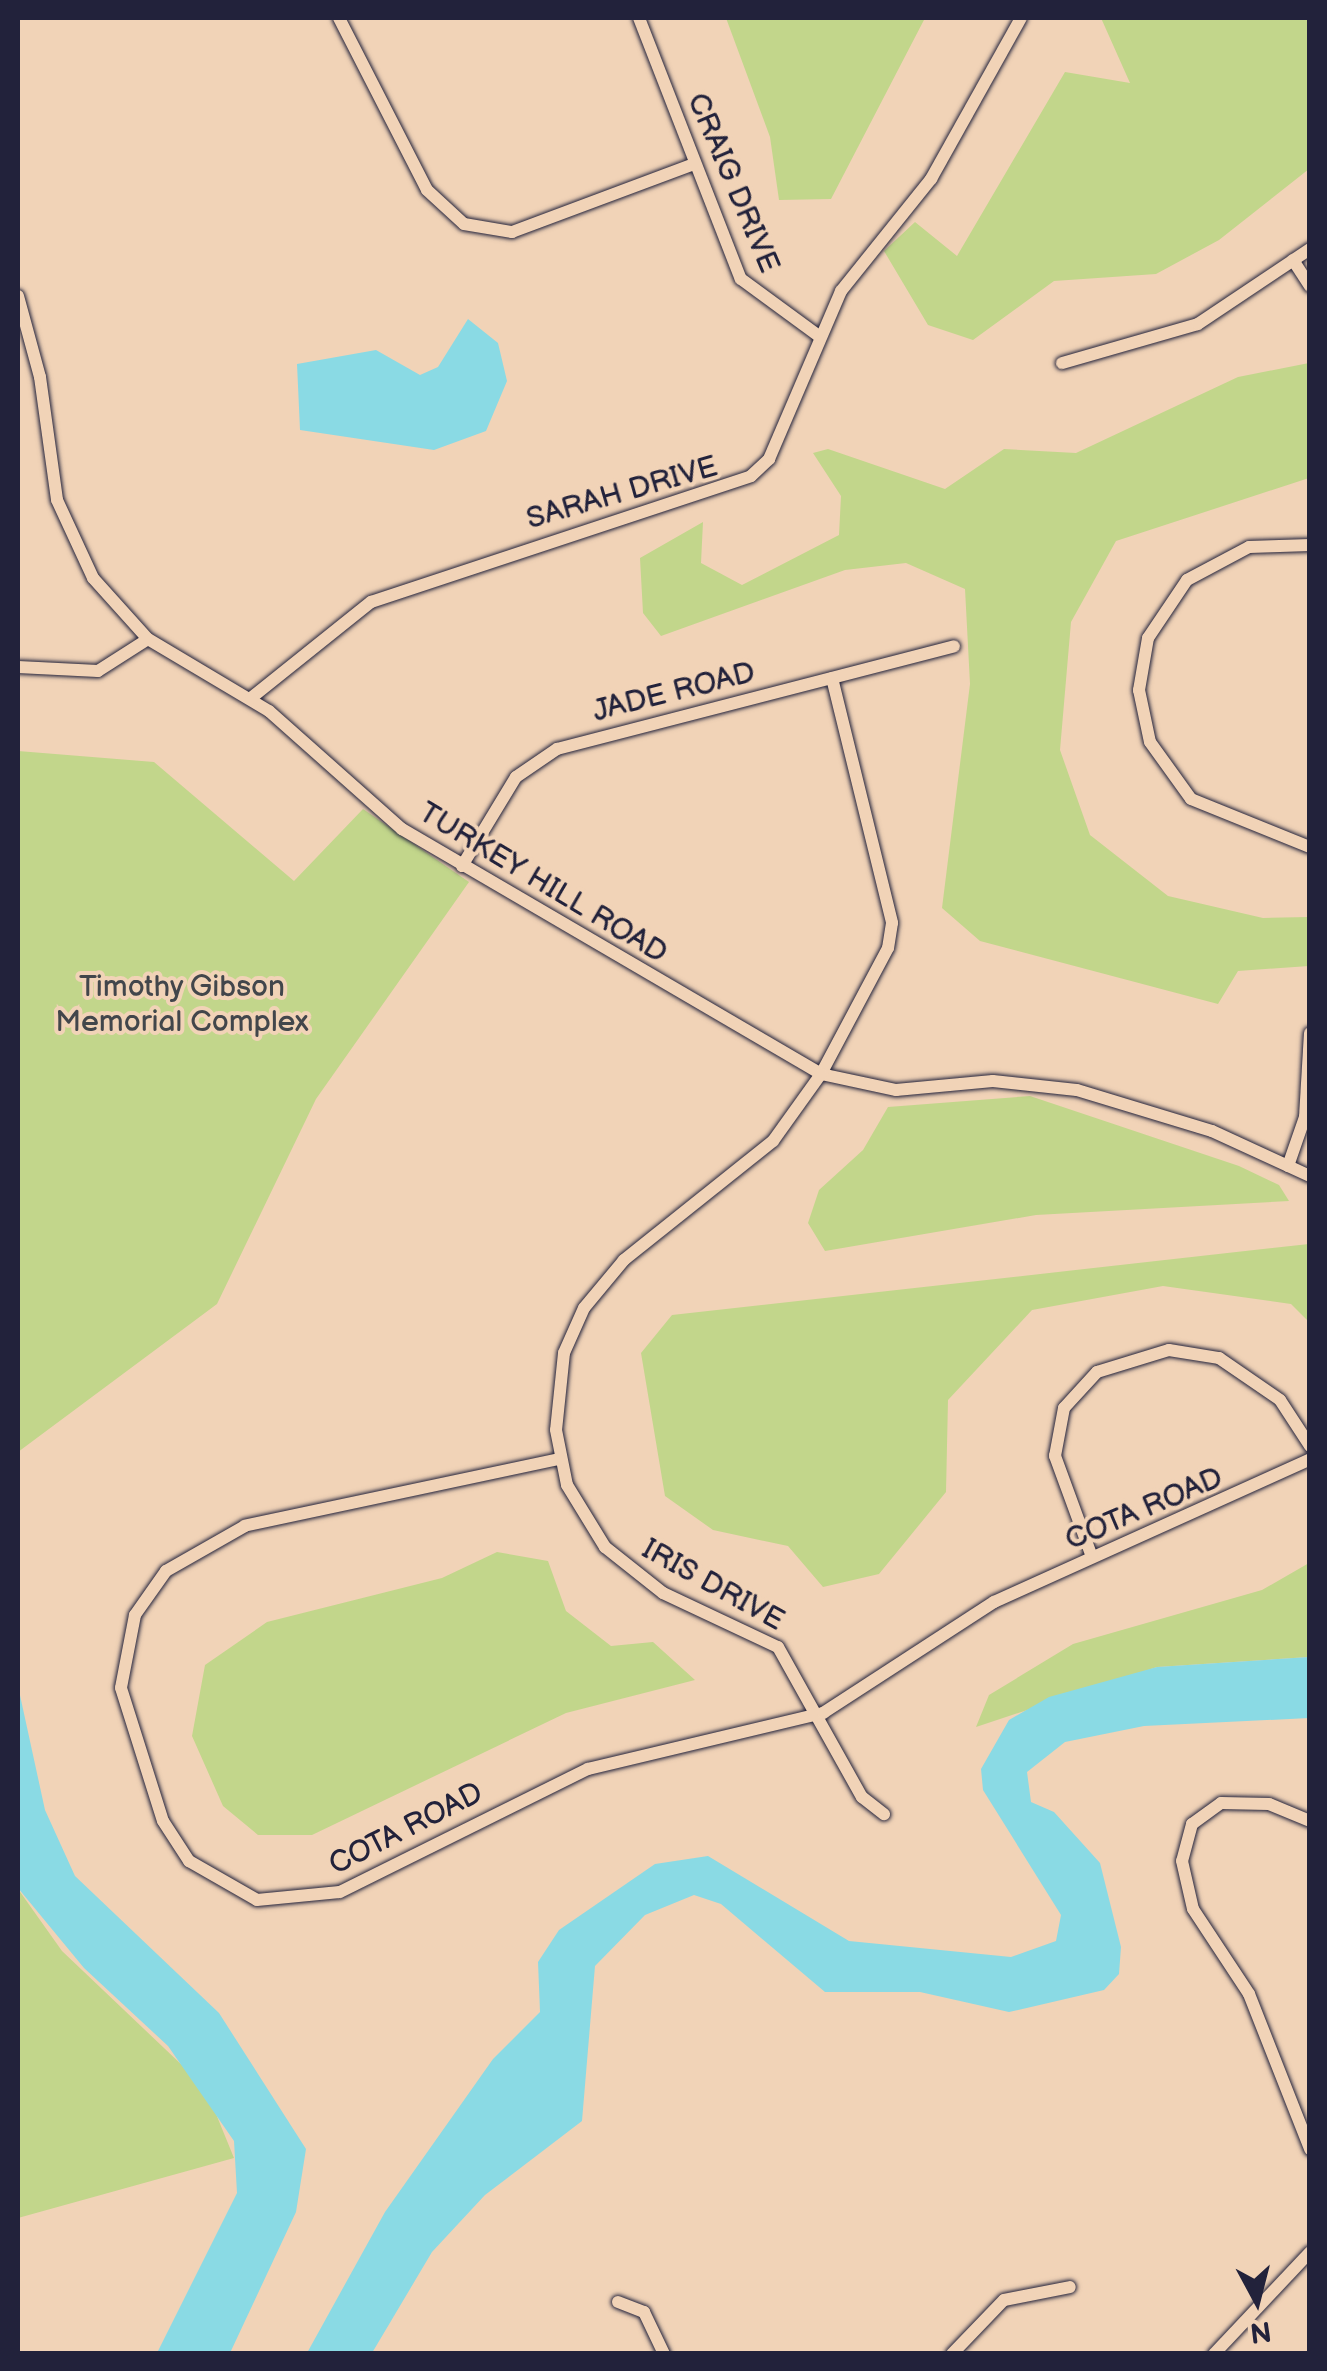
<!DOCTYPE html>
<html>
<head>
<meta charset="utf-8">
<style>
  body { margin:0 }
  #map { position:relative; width:1327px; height:2371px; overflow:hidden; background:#f1d3b7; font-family:"Balsamiq Sans",sans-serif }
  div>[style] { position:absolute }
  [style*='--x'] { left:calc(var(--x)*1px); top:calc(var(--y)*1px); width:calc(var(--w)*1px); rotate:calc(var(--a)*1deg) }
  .green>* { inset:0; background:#c2d68b }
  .water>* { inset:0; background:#8adae4 }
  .roads { filter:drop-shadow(0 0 2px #22223b) drop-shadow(0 0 2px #22223b) }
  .minor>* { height:12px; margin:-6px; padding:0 6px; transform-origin:6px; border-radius:6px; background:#f1d3b7 }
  span { translate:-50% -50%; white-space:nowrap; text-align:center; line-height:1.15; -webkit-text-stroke:8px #f1d3b7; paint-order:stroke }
  .street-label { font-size:30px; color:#22223b }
  .park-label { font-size:30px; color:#42464b }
  .frame { position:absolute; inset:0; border:20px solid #22223b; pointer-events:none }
  .north { position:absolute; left:1207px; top:2251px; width:100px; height:100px; -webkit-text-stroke:8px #f1d3b7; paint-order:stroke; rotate:173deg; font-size:28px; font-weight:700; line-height:40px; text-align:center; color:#22223b }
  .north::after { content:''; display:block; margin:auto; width:35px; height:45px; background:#22223b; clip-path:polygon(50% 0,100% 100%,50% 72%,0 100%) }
</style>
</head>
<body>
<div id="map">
  <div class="green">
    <div style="clip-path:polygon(726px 18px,925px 18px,831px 199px,779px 200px,770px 137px)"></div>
    <div style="clip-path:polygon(1101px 18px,1309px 18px,1309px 169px,1219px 240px,1156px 274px,1054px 281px,973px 340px,928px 325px,884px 251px,915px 222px,957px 256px,1065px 72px,1130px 83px)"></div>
    <div style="clip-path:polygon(1309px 363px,1309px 478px,1116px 541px,1071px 622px,1060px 750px,1090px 835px,1168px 896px,1263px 918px,1309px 917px,1309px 966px,1238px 971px,1218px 1004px,980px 941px,942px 908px,970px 684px,965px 589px,906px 563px,845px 570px,661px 636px,643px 613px,640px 558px,703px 522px,701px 563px,742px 585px,839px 535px,841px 496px,813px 453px,828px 449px,945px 489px,1004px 449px,1076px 453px,1238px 377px)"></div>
    <div style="clip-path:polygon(18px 751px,154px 762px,294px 881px,363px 809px,469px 882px,316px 1099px,217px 1304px,18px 1452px)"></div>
    <div style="clip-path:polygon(1030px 1096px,1239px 1166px,1279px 1185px,1289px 1201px,1036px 1215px,825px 1251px,808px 1223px,819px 1190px,863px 1150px,888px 1107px)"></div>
    <div style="clip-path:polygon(1309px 1244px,1309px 1322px,1291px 1304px,1163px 1286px,1032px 1310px,948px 1400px,946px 1492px,879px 1574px,823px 1587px,788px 1546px,713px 1530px,665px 1496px,641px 1353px,672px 1315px)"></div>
    <div style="clip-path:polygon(497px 1552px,548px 1561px,566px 1611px,611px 1646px,653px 1642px,695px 1680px,566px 1713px,312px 1835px,258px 1835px,223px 1806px,192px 1736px,205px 1665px,267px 1622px,442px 1578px)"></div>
    <div style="clip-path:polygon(1309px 1563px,1309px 1657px,1157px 1667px,976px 1727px,989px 1695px,1073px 1644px,1262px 1590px)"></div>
    <div style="clip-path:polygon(18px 1889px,62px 1951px,205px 2087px,234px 2158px,18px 2218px)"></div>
  </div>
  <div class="water">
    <div style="clip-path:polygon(468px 319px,498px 343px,507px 381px,486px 431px,434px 450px,300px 430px,297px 364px,376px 350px,420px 375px,438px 367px)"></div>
    <div style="clip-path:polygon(1309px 1657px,1309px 1718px,1144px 1726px,1065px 1742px,1027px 1772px,1031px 1802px,1054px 1812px,1100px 1863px,1121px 1947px,1119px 1974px,1104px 1990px,1009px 2012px,920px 1992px,825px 1992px,721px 1904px,694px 1895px,645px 1915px,595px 1966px,582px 2121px,485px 2195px,432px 2252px,372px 2353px,307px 2353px,385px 2212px,493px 2059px,540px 2012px,538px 1962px,559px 1930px,655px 1864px,708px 1856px,849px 1941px,1011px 1957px,1056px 1941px,1061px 1915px,983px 1790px,981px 1769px,1009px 1720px,1049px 1697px,1157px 1667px)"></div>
    <div style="clip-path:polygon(18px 1686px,45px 1810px,75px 1876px,219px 2013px,306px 2149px,296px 2212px,230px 2353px,157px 2353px,237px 2193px,234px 2141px,168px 2046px,84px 1968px,18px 1888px)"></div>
  </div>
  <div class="roads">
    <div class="minor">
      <div style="--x:339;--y:18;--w:193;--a:62.9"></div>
      <div style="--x:427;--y:190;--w:50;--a:42.6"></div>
      <div style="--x:464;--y:224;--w:49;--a:9.5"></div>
      <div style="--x:512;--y:232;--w:194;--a:-20.5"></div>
      <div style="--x:639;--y:18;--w:280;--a:68.7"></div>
      <div style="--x:741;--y:279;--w:97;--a:36.2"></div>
      <div style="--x:1293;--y:260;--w:31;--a:57"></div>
      <div style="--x:18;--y:296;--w:84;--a:74.8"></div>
      <div style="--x:40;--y:377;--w:124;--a:82.1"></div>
      <div style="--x:57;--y:500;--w:86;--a:65.2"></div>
      <div style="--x:93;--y:578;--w:82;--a:48"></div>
      <div style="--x:148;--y:639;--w:141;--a:30.8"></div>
      <div style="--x:269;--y:711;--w:178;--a:41.6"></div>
      <div style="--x:402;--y:829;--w:485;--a:30.3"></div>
      <div style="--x:821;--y:1074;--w:77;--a:12"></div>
      <div style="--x:896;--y:1090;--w:97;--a:-5.3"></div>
      <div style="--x:993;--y:1081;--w:84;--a:6.1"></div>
      <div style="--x:1077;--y:1090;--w:141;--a:16.9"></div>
      <div style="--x:1212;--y:1131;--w:108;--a:24.7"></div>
      <div style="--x:1062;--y:363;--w:141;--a:-16"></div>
      <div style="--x:1198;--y:324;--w:135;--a:-33.8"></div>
      <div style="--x:1310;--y:545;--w:61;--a:178.1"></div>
      <div style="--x:1249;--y:547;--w:70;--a:152"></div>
      <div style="--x:1187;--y:580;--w:70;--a:123.9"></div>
      <div style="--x:1148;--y:638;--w:53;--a:99.8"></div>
      <div style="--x:1139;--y:690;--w:53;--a:78.1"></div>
      <div style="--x:1150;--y:742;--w:70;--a:54.3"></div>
      <div style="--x:1191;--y:799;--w:128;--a:22"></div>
      <div style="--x:18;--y:667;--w:80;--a:2.9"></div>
      <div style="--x:98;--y:671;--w:59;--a:-32.6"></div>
      <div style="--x:832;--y:678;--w:252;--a:76.2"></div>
      <div style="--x:892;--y:923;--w:25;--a:99"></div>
      <div style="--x:888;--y:948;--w:143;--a:118"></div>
      <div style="--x:821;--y:1074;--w:82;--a:125.6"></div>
      <div style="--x:773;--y:1141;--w:191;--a:141.4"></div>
      <div style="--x:624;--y:1260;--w:62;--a:129.8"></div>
      <div style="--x:584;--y:1308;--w:49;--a:114"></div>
      <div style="--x:564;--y:1353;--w:77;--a:95.9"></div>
      <div style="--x:556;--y:1430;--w:56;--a:78.7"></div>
      <div style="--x:567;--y:1485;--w:73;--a:58.5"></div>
      <div style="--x:605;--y:1547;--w:74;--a:38.4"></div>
      <div style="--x:663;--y:1593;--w:127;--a:25.2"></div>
      <div style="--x:778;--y:1647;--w:172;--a:60.8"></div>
      <div style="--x:862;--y:1797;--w:28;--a:38"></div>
      <div style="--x:251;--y:698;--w:154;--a:-38.7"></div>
      <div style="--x:371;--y:602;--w:400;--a:-18.3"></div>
      <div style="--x:751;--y:476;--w:25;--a:-43"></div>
      <div style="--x:769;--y:459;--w:183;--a:-66.8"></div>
      <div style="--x:841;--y:291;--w:144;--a:-51.2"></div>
      <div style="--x:931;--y:179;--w:184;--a:-60.8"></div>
      <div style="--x:462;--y:866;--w:104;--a:-58.8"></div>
      <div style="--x:516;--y:777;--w:50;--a:-34.3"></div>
      <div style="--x:557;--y:749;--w:410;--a:-14.5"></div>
      <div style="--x:1288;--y:1166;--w:52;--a:-70.9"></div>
      <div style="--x:1305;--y:1117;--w:84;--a:-86.6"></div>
      <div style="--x:559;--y:1459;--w:321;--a:168"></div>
      <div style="--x:245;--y:1526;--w:91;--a:150.3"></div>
      <div style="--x:166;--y:1571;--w:54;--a:125.2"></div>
      <div style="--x:135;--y:1615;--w:74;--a:100.9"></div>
      <div style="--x:121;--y:1688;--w:139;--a:72.5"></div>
      <div style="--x:163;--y:1821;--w:48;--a:57"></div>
      <div style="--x:189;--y:1861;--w:78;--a:29.8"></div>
      <div style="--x:257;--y:1900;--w:83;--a:-5.5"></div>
      <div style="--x:340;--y:1892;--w:277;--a:-26.4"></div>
      <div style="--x:588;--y:1769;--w:242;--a:-13.4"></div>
      <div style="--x:823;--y:1713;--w:204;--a:-33"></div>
      <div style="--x:994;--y:1602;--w:347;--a:-24.3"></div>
      <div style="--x:1092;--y:1557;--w:108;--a:-110.1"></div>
      <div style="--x:1055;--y:1456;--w:49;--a:-79.4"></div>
      <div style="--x:1064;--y:1408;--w:49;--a:-47.5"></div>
      <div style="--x:1097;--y:1372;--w:75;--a:-17"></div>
      <div style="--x:1169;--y:1350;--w:51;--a:9.1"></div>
      <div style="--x:1219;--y:1358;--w:74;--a:34.5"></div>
      <div style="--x:1280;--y:1400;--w:55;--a:56.9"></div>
      <div style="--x:1310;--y:1821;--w:44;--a:-157.5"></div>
      <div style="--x:1269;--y:1804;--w:48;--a:-178.8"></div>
      <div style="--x:1221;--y:1803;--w:36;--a:144"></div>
      <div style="--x:1192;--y:1824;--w:38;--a:105"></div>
      <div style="--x:1182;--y:1861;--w:49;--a:77.1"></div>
      <div style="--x:1193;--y:1909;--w:102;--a:56.6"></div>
      <div style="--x:1249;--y:1994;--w:167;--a:68.5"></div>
      <div style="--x:618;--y:2302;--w:28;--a:21"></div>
      <div style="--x:644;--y:2312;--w:47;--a:64.5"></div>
      <div style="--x:952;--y:2354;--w:75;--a:-46.1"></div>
      <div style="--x:1004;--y:2300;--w:67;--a:-11.1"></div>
      <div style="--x:1214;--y:2354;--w:140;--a:-46.7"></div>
    </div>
  </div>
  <div class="street-label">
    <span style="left:733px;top:183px;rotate:67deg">CRAIG DRIVE</span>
    <span style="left:622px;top:493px;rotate:-16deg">SARAH DRIVE</span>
    <span style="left:674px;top:692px;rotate:-14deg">JADE ROAD</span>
    <span style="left:543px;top:883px;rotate:31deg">TURKEY HILL ROAD</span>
    <span style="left:1144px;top:1509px;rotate:-23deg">COTA ROAD</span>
    <span style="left:713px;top:1585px;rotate:29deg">IRIS DRIVE</span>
    <span style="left:406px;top:1829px;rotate:-27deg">COTA ROAD</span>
  </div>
  <div class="park-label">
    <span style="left:182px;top:1004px">Timothy Gibson<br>Memorial Complex</span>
  </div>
  <div class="frame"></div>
  <div class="north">N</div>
</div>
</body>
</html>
